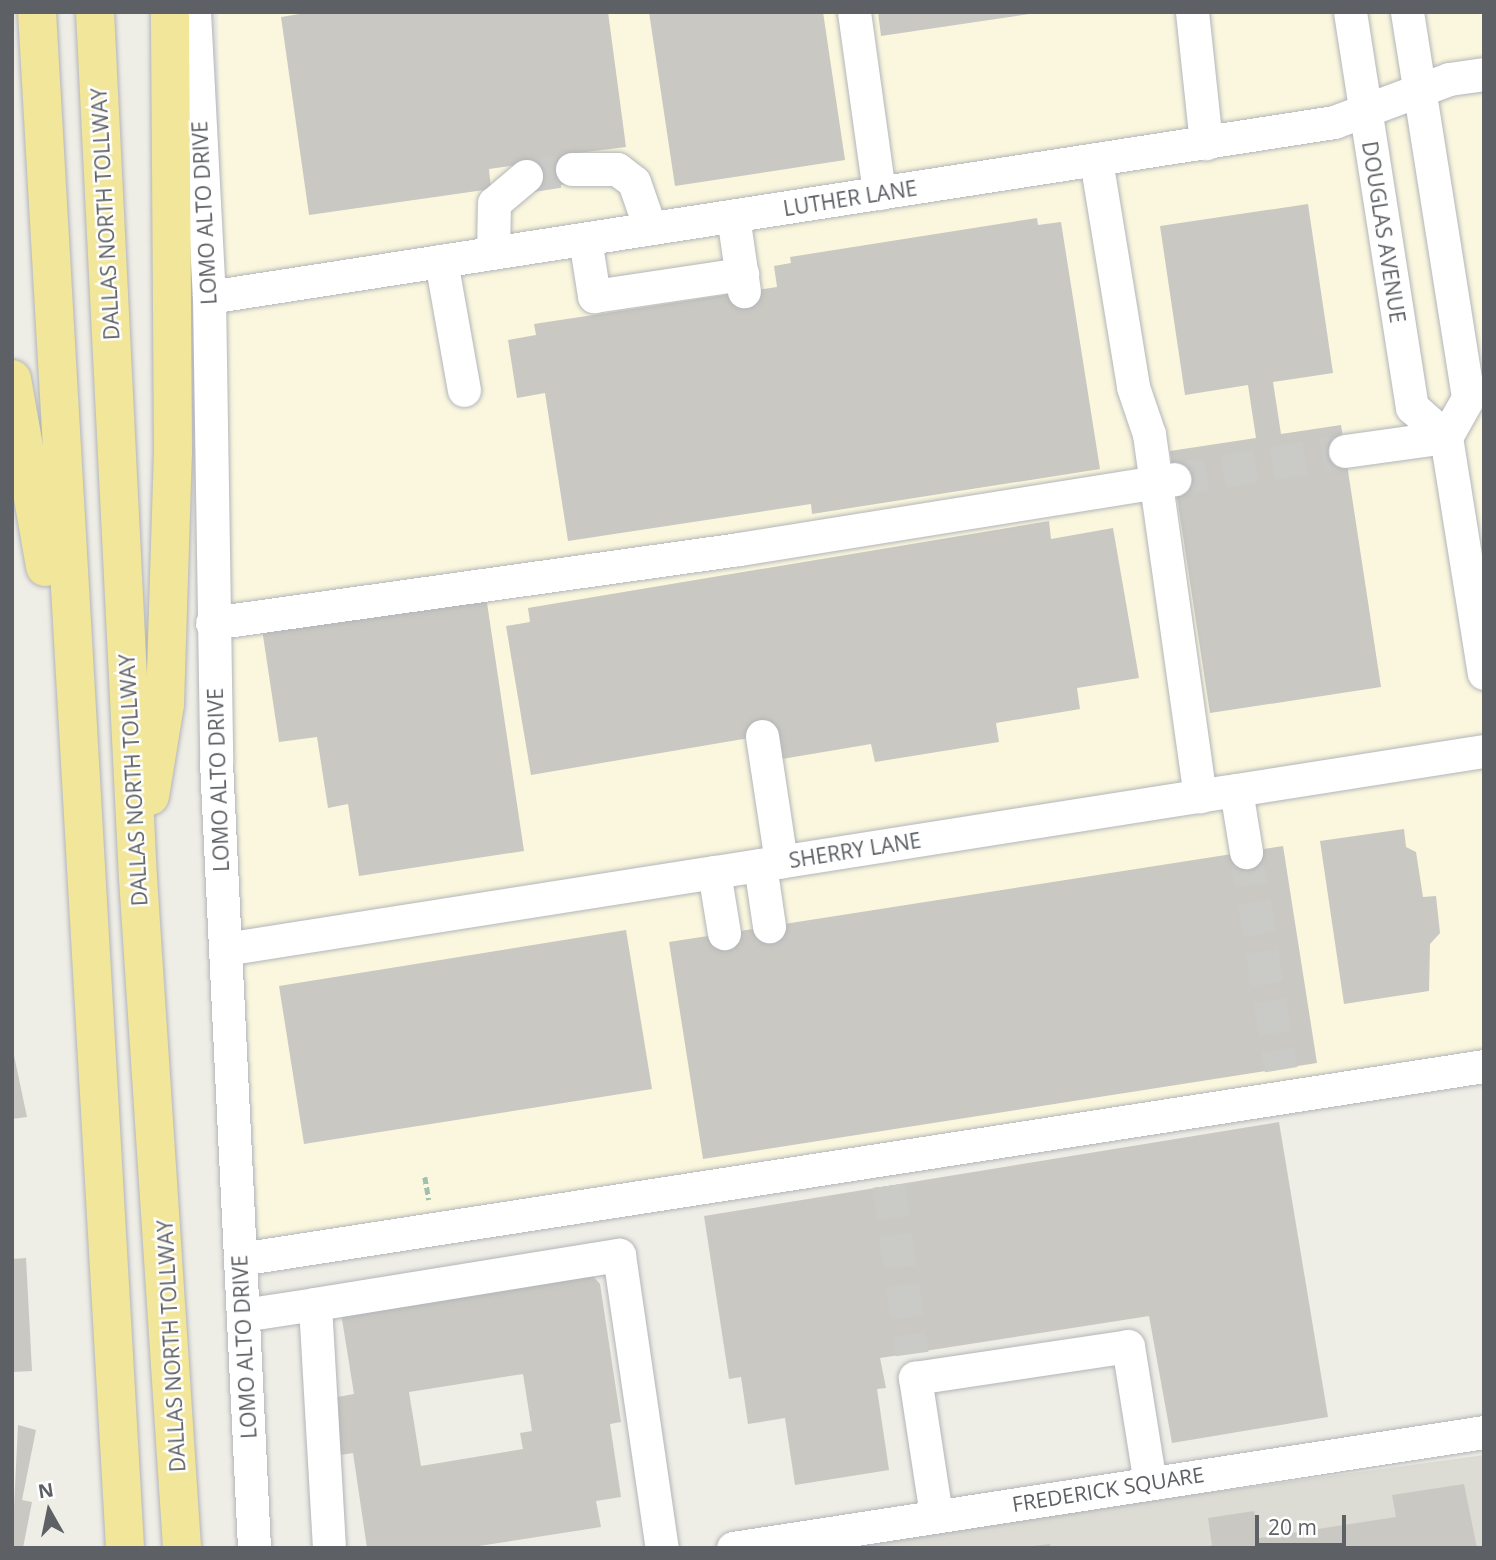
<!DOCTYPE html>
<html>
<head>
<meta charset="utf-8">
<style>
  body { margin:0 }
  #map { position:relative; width:1496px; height:1560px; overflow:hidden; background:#eeede6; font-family:"Open Sans",sans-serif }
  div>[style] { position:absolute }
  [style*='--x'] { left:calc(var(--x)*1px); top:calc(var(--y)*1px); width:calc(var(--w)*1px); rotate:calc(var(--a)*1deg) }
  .commercial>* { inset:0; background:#faf7de }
  .education>* { inset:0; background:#dddcd4 }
  .building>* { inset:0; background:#c9c8c2 }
  .minor-tunnel>* { height:33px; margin-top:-16.5px; transform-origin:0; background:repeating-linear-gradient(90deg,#cacac6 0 33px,transparent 0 50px) }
  .path>* { height:4.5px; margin-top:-2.25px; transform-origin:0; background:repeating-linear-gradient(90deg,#9ec1ac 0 7px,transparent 0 10.5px) }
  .roads { filter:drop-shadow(0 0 2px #b3b5b9) drop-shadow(0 0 2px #b3b5b9) }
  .minor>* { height:33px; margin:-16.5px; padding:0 16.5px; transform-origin:16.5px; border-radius:16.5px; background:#fff }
  .highway>* { height:38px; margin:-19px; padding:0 19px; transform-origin:19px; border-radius:19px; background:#f1e69a }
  span { translate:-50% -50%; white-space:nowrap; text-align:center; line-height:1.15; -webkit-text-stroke:5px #fff; paint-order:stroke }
  .street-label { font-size:21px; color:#5d6064 }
  .frame { position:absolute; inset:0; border:14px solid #5d6064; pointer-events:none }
  .north { position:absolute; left:14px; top:1476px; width:70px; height:70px; -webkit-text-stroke:5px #fff; paint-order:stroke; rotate:351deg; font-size:19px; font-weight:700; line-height:28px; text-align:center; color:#5d6064 }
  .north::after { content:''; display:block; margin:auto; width:24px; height:32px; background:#5d6064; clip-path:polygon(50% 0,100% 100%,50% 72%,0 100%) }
  .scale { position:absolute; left:1255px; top:1515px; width:91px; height:32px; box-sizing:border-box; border:4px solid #5d6064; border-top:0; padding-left:9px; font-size:21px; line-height:24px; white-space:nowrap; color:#5d6064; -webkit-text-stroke:5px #fff; paint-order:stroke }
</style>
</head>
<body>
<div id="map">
  <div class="commercial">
    <div style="clip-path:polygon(218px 12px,1484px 12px,1484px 1056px,259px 1248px,226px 615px)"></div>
  </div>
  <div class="education">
    <div style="clip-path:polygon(1484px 1455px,1484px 1548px,802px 1548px)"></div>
  </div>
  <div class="building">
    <div style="clip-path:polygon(312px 12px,608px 12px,626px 147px,570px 154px,574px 183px,528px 190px,524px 164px,489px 169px,491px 189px,309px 215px,281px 17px)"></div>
    <div style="clip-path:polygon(649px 12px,823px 12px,845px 160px,675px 186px)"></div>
    <div style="clip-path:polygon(878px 12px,1029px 12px,1029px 14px,881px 36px)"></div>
    <div style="clip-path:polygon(1308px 204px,1333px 373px,1273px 382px,1281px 434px,1341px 425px,1381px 687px,1210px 713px,1170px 451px,1256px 438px,1248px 385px,1185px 395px,1160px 226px)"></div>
    <div style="clip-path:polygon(1037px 218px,1038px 225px,1061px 222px,1100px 469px,812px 514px,811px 504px,568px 541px,545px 393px,517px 398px,508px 340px,536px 335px,534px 324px,777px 287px,774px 266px,791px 263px,790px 257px)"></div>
    <div style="clip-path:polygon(1049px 521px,1051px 539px,1113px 528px,1139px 678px,1077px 688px,1080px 709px,996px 723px,999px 742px,875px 762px,871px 744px,782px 759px,778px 733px,531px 775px,506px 626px,530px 622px,528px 608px)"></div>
    <div style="clip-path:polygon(486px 596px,524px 851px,359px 876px,348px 804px,328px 808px,317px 737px,279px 742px,262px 629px)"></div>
    <div style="clip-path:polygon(1404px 829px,1406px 847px,1416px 852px,1423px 897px,1436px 896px,1440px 933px,1430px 944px,1429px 991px,1344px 1004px,1320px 841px)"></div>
    <div style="clip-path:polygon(1283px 846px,1317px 1063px,703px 1159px,669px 942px)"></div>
    <div style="clip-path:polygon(626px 930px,652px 1089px,304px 1144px,279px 986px)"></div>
    <div style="clip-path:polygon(12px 1046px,27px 1117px,12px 1119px)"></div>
    <div style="clip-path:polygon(1279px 1122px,1328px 1417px,1172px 1443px,1149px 1316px,880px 1358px,886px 1388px,877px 1389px,889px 1470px,795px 1485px,785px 1418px,748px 1424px,741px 1377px,729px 1379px,704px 1216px)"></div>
    <div style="clip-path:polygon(26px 1258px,32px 1371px,12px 1372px,12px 1259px)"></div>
    <div style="clip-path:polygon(evenodd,592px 1275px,600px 1284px,621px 1422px,610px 1424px,621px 1497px,596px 1501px,601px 1527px,466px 1548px,367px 1548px,353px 1453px,340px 1455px,332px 1398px,354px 1394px,341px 1313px,592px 1275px,523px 1374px,532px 1431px,520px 1433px,523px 1449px,421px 1466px,409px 1392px,523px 1374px)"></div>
    <div style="clip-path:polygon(18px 1425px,36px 1430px,22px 1500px,32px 1502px,23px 1548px,12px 1548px)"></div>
    <div style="clip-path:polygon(1464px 1484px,1477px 1548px,1204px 1548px,1212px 1545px,1208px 1518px,1254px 1511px,1259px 1538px,1396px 1517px,1392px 1495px)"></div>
    <div style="clip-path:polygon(1050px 1544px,1051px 1548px,1033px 1548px,1033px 1546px)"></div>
  </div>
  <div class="minor-tunnel">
    <div style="--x:526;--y:176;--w:47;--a:-8.7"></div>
    <div style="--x:1174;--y:479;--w:173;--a:-9.3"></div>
    <div style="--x:1246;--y:852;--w:220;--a:80.8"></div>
    <div style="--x:889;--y:1185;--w:170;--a:82.2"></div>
  </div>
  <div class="path">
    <div style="--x:425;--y:1177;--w:23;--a:80"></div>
  </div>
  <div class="roads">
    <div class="minor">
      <div style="--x:194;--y:12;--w:285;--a:87"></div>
      <div style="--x:209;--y:297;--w:465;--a:89.1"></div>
      <div style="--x:216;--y:762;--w:787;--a:87.23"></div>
      <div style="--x:854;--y:12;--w:183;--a:82.1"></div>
      <div style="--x:1192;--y:12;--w:132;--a:83.9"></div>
      <div style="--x:1350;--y:12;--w:400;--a:81.1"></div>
      <div style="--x:1412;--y:407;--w:45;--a:41.4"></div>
      <div style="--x:1407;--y:12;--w:391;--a:81"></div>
      <div style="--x:1468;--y:398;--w:45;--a:119.4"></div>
      <div style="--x:1446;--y:437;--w:239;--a:80.9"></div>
      <div style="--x:1096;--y:160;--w:230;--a:80.7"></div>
      <div style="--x:1133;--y:387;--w:50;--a:71.2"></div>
      <div style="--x:1149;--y:434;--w:366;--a:82"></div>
      <div style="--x:572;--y:169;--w:45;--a:0"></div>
      <div style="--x:617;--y:169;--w:21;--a:37"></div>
      <div style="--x:634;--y:182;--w:49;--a:70.8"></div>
      <div style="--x:733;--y:216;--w:76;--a:81.7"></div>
      <div style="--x:585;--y:239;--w:58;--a:81"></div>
      <div style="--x:594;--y:296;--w:150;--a:-8.5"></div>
      <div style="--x:493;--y:253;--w:50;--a:-88.9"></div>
      <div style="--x:494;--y:203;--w:42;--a:-40.2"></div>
      <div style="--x:441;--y:261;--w:131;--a:79.9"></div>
      <div style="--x:209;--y:297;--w:1139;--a:-8.84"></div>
      <div style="--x:1334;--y:122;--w:123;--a:-20.5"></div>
      <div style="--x:1449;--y:79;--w:35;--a:-8"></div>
      <div style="--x:1345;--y:451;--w:102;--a:-7.9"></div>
      <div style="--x:212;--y:623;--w:532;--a:-7.99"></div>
      <div style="--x:739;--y:549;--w:441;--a:-9.1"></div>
      <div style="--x:762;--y:736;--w:127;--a:81.4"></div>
      <div style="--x:1236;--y:790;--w:63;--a:80.8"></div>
      <div style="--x:760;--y:865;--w:62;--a:81.6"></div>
      <div style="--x:714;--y:872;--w:62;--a:80.7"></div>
      <div style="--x:225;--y:949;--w:1274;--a:-8.94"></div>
      <div style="--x:240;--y:1259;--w:1259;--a:-8.82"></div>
      <div style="--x:243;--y:1315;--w:73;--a:-8.7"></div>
      <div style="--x:936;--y:1515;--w:139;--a:-98.7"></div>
      <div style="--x:915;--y:1378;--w:215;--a:-8.5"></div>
      <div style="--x:1128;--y:1346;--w:139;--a:80.9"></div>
      <div style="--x:329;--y:1548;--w:244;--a:-93.3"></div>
      <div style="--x:315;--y:1304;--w:308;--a:-9.2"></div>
      <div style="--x:619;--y:1255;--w:296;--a:81.7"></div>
      <div style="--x:733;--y:1548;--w:760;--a:-8.78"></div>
    </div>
    <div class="highway">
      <div style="--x:37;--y:12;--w:1539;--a:86.72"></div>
      <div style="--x:95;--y:12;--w:867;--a:87.16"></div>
      <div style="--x:138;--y:878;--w:671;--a:86.24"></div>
      <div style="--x:12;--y:379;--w:191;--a:80"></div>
      <div style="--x:150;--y:796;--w:93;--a:-80.7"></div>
      <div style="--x:165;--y:704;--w:251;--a:-88.2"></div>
      <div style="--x:173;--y:453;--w:441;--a:-90.4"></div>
    </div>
  </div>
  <div class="street-label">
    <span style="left:850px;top:198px;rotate:-9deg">LUTHER LANE</span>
    <span style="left:204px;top:213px;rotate:-93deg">LOMO ALTO DRIVE</span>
    <span style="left:105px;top:214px;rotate:-93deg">DALLAS NORTH TOLLWAY</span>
    <span style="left:1384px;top:232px;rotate:81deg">DOUGLAS AVENUE</span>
    <span style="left:133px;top:780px;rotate:-93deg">DALLAS NORTH TOLLWAY</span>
    <span style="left:218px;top:780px;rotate:-92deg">LOMO ALTO DRIVE</span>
    <span style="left:855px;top:850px;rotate:-9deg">SHERRY LANE</span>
    <span style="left:171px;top:1346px;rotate:-93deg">DALLAS NORTH TOLLWAY</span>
    <span style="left:244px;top:1347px;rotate:-93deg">LOMO ALTO DRIVE</span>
    <span style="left:1108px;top:1489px;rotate:-9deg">FREDERICK SQUARE</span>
  </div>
  <div class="frame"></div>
  <div class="north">N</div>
  <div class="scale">20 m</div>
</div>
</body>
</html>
